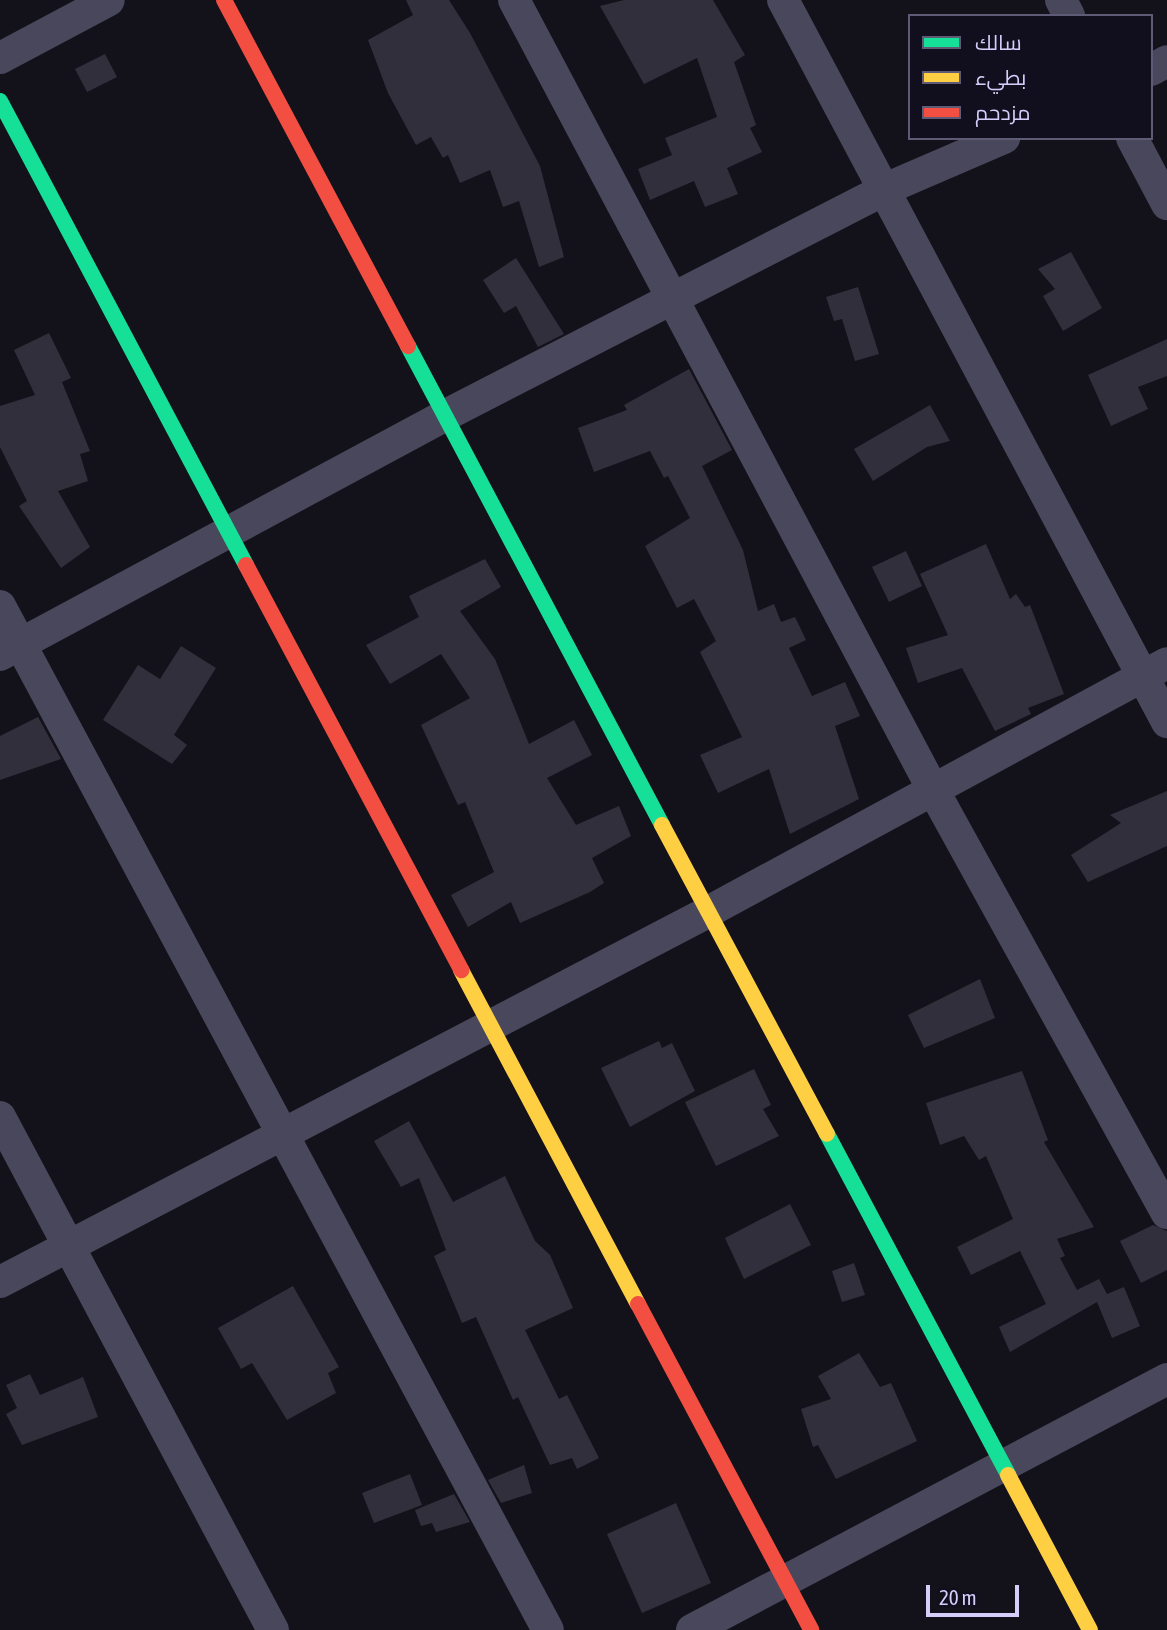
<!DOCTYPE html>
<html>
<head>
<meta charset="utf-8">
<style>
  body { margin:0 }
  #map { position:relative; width:1167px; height:1630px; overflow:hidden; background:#13121a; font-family:"Asap Condensed",Cairo,sans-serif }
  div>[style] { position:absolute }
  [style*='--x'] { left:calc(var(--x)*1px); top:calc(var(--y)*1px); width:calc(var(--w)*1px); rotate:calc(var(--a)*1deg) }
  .building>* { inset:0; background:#312f3c }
  .street>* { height:32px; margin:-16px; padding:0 16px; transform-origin:16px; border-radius:16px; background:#49475b }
  .fast>* { height:16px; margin:-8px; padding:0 8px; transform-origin:8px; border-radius:8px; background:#16e098 }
  .slow>* { height:16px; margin:-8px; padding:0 8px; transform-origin:8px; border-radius:8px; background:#ffcf43 }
  .jam>* { height:16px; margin:-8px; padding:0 8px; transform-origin:8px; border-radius:8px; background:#f24e42 }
  span { translate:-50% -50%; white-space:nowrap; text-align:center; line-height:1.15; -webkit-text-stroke:5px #110e1e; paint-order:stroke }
  .legend { position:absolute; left:908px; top:14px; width:245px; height:126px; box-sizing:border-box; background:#110e1e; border:2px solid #5f5b76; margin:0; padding:9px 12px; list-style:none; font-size:21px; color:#d5cefb }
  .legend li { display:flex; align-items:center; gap:14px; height:35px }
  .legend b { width:35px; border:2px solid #5f5b76 }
  .scale { position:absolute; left:926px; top:1585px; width:93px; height:32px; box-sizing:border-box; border:4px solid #d5cefb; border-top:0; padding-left:9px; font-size:21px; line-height:24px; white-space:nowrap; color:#d5cefb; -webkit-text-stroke:5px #110e1e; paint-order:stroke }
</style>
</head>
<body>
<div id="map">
  <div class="building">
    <div style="clip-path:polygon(406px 0,449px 0,470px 33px,540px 166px,564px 257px,539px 267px,519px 201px,503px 207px,490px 170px,460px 183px,448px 155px,443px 158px,431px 137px,416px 145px,388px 93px,368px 40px,413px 15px)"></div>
    <div style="clip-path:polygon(624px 0,713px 0,745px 55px,734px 62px,756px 125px,750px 128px,762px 152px,727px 168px,738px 194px,705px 207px,694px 181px,650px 200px,638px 169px,672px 155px,665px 138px,717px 117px,697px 58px,644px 84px,600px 6px)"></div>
    <div style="clip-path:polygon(105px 54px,117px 77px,87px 92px,75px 69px)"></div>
    <div style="clip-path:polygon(1071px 252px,1102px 308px,1063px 331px,1043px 296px,1055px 289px,1038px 269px)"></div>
    <div style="clip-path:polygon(516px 258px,564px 334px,538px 347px,516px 306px,504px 313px,483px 280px)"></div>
    <div style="clip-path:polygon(858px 287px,879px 354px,855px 361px,842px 319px,834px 321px,826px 297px)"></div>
    <div style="clip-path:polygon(49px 333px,71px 378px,62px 382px,90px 451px,80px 454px,88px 481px,58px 491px,90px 547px,61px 568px,19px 506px,27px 501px,0 447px,0 406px,35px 395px,14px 350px)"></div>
    <div style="clip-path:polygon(1167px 339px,1167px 376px,1138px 387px,1148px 409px,1111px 426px,1088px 375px)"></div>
    <div style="clip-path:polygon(689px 369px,732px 450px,702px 466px,743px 550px,758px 611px,774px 604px,781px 622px,795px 617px,806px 640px,789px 648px,812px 696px,845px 682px,860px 716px,835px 726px,859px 799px,790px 834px,769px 769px,718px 793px,700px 755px,742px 737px,700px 652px,716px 641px,694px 599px,677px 608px,645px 546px,690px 518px,668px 476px,664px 478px,650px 451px,594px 472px,578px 428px,627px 410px,624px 405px)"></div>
    <div style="clip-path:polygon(930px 405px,950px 441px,927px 447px,873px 481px,854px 449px)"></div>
    <div style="clip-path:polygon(986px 544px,1010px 599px,1016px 594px,1025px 607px,1030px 605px,1064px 694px,1028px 708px,1031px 714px,995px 731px,962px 668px,918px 683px,906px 648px,948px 635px,920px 574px)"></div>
    <div style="clip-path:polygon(906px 551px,922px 586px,889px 602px,872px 567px)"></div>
    <div style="clip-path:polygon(485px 559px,501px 587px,460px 611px,495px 659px,529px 744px,574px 720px,592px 755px,547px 778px,576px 825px,619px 806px,631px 836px,592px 858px,604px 883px,590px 892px,520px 923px,511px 902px,468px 927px,451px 895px,494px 872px,465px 802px,458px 805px,421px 725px,470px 698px,441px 654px,390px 684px,366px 645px,419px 617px,409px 596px)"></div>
    <div style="clip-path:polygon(181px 646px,216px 668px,174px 735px,187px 745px,172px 764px,103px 720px,138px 665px,160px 679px)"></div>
    <div style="clip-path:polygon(38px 717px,61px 759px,0 780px,0 736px)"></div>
    <div style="clip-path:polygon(1167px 791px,1167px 846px,1088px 882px,1071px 855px,1121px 823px,1110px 815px)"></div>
    <div style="clip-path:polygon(980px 979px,995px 1018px,924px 1048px,908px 1015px)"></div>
    <div style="clip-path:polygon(659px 1041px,662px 1048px,672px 1043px,695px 1091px,630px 1127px,601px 1068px)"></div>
    <div style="clip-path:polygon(754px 1069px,771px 1105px,763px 1109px,779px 1136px,716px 1166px,685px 1102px)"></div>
    <div style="clip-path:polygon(1022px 1071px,1048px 1140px,1044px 1142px,1094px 1227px,1057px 1239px,1065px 1256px,1060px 1258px,1077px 1290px,1099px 1279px,1107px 1294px,1124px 1287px,1140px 1326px,1112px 1338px,1097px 1302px,1010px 1352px,999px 1327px,1046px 1304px,1020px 1251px,971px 1275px,957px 1247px,1013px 1219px,986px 1156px,979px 1160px,964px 1136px,940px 1145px,926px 1103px)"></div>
    <div style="clip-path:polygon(409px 1121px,453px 1202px,505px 1176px,535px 1241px,550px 1255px,573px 1308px,525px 1330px,559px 1399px,567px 1395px,599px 1458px,577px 1469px,572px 1458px,550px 1465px,518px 1397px,513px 1400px,476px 1317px,462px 1323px,434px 1256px,446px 1250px,419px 1178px,401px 1187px,374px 1141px)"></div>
    <div style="clip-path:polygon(790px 1204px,811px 1245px,744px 1279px,725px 1238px)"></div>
    <div style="clip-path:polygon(1153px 1225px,1167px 1231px,1167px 1270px,1141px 1283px,1120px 1241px)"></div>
    <div style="clip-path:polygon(854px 1263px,865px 1295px,842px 1302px,832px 1271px)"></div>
    <div style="clip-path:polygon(293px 1286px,339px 1367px,328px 1373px,336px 1393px,287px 1420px,252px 1363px,241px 1369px,218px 1328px)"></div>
    <div style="clip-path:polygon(859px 1353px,880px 1387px,891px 1383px,917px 1441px,836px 1479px,818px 1445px,813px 1447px,801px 1409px,831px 1399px,818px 1376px)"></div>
    <div style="clip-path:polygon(30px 1374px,40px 1395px,83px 1377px,98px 1417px,22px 1445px,6px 1414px,17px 1408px,6px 1385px)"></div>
    <div style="clip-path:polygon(524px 1465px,532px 1493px,501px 1503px,488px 1480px)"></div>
    <div style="clip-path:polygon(410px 1474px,422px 1505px,374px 1523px,362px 1493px)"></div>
    <div style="clip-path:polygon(454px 1494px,470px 1522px,436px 1532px,432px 1523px,421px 1526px,415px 1510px)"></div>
    <div style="clip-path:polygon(676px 1503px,711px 1583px,642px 1613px,607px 1534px)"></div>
  </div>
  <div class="street">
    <div style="--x:514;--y:0;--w:890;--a:62.05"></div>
    <div style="--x:931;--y:786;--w:488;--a:61.1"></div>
    <div style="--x:783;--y:0;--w:818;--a:61.99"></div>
    <div style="--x:1061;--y:0;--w:18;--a:63"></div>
    <div style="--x:0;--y:58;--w:123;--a:-28"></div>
    <div style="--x:1151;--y:70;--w:18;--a:-29"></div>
    <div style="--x:1132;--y:138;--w:75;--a:62.1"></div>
    <div style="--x:0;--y:606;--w:1161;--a:61.85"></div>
    <div style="--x:0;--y:655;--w:504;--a:-28.29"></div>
    <div style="--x:444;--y:416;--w:494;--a:-27.2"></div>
    <div style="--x:883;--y:190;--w:132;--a:-23.3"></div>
    <div style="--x:0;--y:1117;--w:581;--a:61.98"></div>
    <div style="--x:0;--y:1282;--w:797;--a:-27.59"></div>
    <div style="--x:706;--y:913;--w:524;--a:-28.47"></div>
    <div style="--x:692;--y:1630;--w:537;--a:-27.85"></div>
  </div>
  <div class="fast">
    <div style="--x:0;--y:101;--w:525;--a:62.07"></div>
    <div style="--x:408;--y:346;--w:542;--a:62.06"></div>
    <div style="--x:827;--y:1134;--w:386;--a:62"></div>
  </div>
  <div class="slow">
    <div style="--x:662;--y:825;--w:350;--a:61.9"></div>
    <div style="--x:461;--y:970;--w:378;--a:62.1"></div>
    <div style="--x:1008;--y:1475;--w:175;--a:62.1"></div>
  </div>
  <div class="jam">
    <div style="--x:224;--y:0;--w:392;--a:62"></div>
    <div style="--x:246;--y:565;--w:459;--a:62"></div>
    <div style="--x:638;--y:1304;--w:369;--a:62"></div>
  </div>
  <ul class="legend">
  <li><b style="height:9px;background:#16e098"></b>سالك</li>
  <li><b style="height:9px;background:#ffcf43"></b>بطيء</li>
  <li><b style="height:9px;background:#f24e42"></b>مزدحم</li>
  </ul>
  <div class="scale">20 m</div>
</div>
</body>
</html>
